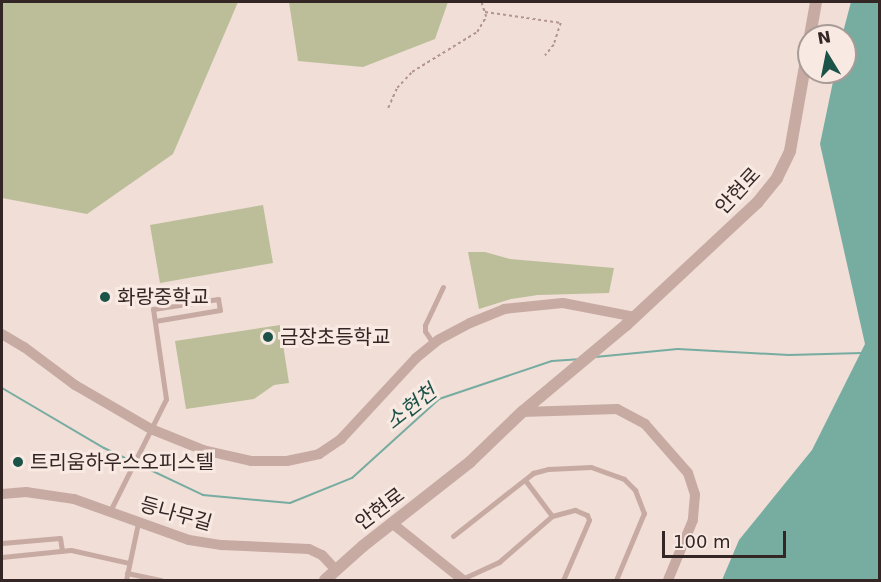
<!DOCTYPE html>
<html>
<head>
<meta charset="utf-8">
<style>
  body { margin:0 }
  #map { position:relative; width:881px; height:582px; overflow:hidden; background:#f0ded7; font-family:"DejaVu Sans","Noto Sans KR",sans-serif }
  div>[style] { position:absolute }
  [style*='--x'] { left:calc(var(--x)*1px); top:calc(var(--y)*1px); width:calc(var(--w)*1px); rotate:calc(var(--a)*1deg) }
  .green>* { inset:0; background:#bbbe98 }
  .water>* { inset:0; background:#77aca1 }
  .stream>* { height:2px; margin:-1px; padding:0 1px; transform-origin:1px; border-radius:1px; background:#77aca1 }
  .path>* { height:1.5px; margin-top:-0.75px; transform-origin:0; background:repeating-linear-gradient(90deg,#b3958e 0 3px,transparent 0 6px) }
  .service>* { height:5px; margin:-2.5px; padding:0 2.5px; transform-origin:2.5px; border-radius:2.5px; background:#c7aba3 }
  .minor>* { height:10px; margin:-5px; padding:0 5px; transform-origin:5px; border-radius:5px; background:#c7aba3 }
  .tertiary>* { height:12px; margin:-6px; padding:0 6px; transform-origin:6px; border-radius:6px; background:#c7aba3 }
  .dots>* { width:16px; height:16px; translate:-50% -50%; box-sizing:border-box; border:3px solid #f8e9e3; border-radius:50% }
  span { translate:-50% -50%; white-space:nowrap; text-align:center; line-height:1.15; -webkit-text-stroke:6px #f8e9e3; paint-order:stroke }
  .street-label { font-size:20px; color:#332625 }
  .poi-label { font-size:20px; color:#332625 }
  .left { translate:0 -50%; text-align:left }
  .water-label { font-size:21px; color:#1c5349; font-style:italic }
  .frame { position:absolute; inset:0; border:3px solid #332625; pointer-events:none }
  .north { position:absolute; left:797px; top:24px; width:60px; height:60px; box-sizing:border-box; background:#f8e9e3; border:2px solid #a99b97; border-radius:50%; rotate:350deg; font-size:16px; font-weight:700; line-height:24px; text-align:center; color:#332625 }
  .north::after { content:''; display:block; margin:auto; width:21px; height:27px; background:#1c5349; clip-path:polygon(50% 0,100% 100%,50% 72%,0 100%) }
  .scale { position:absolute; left:662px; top:531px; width:124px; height:27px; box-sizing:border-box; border:3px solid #332625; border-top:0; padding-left:8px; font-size:18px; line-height:21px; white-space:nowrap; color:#332625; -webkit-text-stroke:4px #f8e9e3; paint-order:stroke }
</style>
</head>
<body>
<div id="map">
  <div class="green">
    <div style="clip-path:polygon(2px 2px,238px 2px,173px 154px,87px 214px,2px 198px)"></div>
    <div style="clip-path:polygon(289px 2px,448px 2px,435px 39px,363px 67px,298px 61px)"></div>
    <div style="clip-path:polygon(263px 205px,273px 263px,160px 283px,150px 225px)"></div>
    <div style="clip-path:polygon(468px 252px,485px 252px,510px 259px,614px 268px,609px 293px,538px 295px,511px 299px,479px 309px)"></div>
    <div style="clip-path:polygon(280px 325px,289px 383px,274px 385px,254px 399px,186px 409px,175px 341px)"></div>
  </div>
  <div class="water">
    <div style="clip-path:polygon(851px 2px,879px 2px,879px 580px,722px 580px,739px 540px,812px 450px,865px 344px,820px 144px,835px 72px,845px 72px,845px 36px,842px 36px)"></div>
  </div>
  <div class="stream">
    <div style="--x:595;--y:357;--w:83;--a:-5.5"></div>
    <div style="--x:678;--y:349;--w:111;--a:3.1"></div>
    <div style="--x:789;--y:355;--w:73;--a:-1.6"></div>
    <div style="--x:2;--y:388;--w:118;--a:30.5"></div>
    <div style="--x:104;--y:448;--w:110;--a:25.4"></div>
    <div style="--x:203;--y:495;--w:87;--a:5.3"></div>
    <div style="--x:290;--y:503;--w:67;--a:-22"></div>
    <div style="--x:352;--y:478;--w:118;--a:-42.2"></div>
    <div style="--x:439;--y:399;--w:119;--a:-18.6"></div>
    <div style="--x:552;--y:361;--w:26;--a:-4"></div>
  </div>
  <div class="path">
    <div style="--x:485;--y:12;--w:77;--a:8.2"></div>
    <div style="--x:561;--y:23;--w:23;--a:108"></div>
    <div style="--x:554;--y:45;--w:14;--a:129"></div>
    <div style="--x:388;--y:108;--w:22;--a:-66"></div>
    <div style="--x:397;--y:88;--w:22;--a:-47"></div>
    <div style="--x:412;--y:72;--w:76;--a:-31.6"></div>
    <div style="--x:477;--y:32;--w:17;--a:-59"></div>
    <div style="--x:486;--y:17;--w:16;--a:-108"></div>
  </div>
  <div class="service">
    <div style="--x:433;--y:343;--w:14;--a:-124"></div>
    <div style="--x:425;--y:331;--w:6;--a:-90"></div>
    <div style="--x:425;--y:325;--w:42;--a:-64.7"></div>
    <div style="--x:525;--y:480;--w:45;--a:53.1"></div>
    <div style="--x:110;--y:511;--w:125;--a:-63.4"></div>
    <div style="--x:166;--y:399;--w:91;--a:-98.2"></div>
    <div style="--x:153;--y:309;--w:66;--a:-8.7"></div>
    <div style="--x:218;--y:299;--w:11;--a:80"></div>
    <div style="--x:220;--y:310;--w:66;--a:170.4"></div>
    <div style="--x:453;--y:536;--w:102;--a:-38.2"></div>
    <div style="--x:533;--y:473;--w:16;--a:-15"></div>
    <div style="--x:548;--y:469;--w:43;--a:-2.7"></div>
    <div style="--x:591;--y:467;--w:35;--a:20"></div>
    <div style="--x:624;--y:479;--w:16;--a:45"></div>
    <div style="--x:635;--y:490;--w:25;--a:69"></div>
    <div style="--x:644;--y:513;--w:73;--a:112.7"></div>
    <div style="--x:2;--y:543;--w:58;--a:-4.9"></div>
    <div style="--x:60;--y:538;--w:13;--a:81"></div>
    <div style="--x:2;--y:557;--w:69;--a:-5.8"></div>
    <div style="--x:71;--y:550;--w:59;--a:12.6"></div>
    <div style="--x:127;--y:573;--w:35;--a:12"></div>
    <div style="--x:462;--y:579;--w:41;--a:-24.7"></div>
    <div style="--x:499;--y:562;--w:70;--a:-41"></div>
    <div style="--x:552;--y:516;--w:24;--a:-15"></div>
    <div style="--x:575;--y:510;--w:13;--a:23"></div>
    <div style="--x:587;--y:515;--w:5;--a:68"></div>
    <div style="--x:589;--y:520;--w:65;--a:113.4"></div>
    <div style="--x:126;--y:580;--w:58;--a:-78.1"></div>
  </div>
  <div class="minor">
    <div style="--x:2;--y:334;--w:26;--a:31"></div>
    <div style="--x:24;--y:347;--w:64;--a:36.7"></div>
    <div style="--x:75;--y:385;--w:88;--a:30.1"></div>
    <div style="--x:151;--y:429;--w:56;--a:22"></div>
    <div style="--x:203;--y:450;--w:49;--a:12.9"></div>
    <div style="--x:251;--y:461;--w:36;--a:0"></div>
    <div style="--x:287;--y:461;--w:33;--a:-12"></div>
    <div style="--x:319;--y:454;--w:27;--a:-34"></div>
    <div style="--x:341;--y:439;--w:110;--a:-47.2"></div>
    <div style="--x:416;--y:358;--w:28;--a:-39"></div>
    <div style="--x:438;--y:340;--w:36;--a:-28"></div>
    <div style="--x:470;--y:323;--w:37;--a:-22"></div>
    <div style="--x:504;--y:309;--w:59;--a:-5.8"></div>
    <div style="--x:563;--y:303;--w:73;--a:11"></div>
    <div style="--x:522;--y:412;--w:95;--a:-1.8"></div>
    <div style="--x:617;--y:409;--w:32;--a:28"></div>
    <div style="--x:645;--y:424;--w:65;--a:48.7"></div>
    <div style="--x:688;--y:473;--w:23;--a:72"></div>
    <div style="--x:695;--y:495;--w:25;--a:95"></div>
    <div style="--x:693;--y:520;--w:65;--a:112.6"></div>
    <div style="--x:2;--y:494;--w:24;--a:-5"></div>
    <div style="--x:26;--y:492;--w:49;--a:8.3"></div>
    <div style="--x:74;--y:499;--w:122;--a:19.6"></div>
    <div style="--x:189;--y:540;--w:33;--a:9"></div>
    <div style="--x:222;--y:545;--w:87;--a:2.6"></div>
    <div style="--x:309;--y:549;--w:14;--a:25"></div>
    <div style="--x:322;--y:555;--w:21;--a:47"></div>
    <div style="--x:393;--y:524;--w:90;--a:38.7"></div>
  </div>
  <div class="tertiary">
    <div style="--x:810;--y:36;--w:35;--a:-80"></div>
    <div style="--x:325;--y:580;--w:51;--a:-41.8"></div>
    <div style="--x:363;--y:546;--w:136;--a:-38.1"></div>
    <div style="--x:470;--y:462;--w:72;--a:-43.9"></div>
    <div style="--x:522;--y:412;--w:136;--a:-39.9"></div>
    <div style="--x:626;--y:325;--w:179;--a:-43"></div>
    <div style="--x:757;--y:203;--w:32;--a:-51"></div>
    <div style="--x:777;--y:178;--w:30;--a:-64"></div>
    <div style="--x:790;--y:151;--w:110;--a:-80"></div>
  </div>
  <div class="dots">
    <div style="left:105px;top:297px;background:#1c5349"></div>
    <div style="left:268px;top:337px;background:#1c5349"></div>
    <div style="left:18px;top:462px;background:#1c5349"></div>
  </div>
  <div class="street-label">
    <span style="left:738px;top:191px;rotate:-47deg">안현로</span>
    <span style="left:380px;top:509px;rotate:-37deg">안현로</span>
    <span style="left:176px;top:514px;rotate:16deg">등나무길</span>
  </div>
  <div class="poi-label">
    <span class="left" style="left:117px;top:297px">화랑중학교</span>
    <span class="left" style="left:280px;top:337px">금장초등학교</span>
    <span class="left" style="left:30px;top:462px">트리움하우스오피스텔</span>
  </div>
  <div class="water-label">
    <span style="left:411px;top:407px;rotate:-38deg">소현천</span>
  </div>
  <div class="frame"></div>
  <div class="north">N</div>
  <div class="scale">100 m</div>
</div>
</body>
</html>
